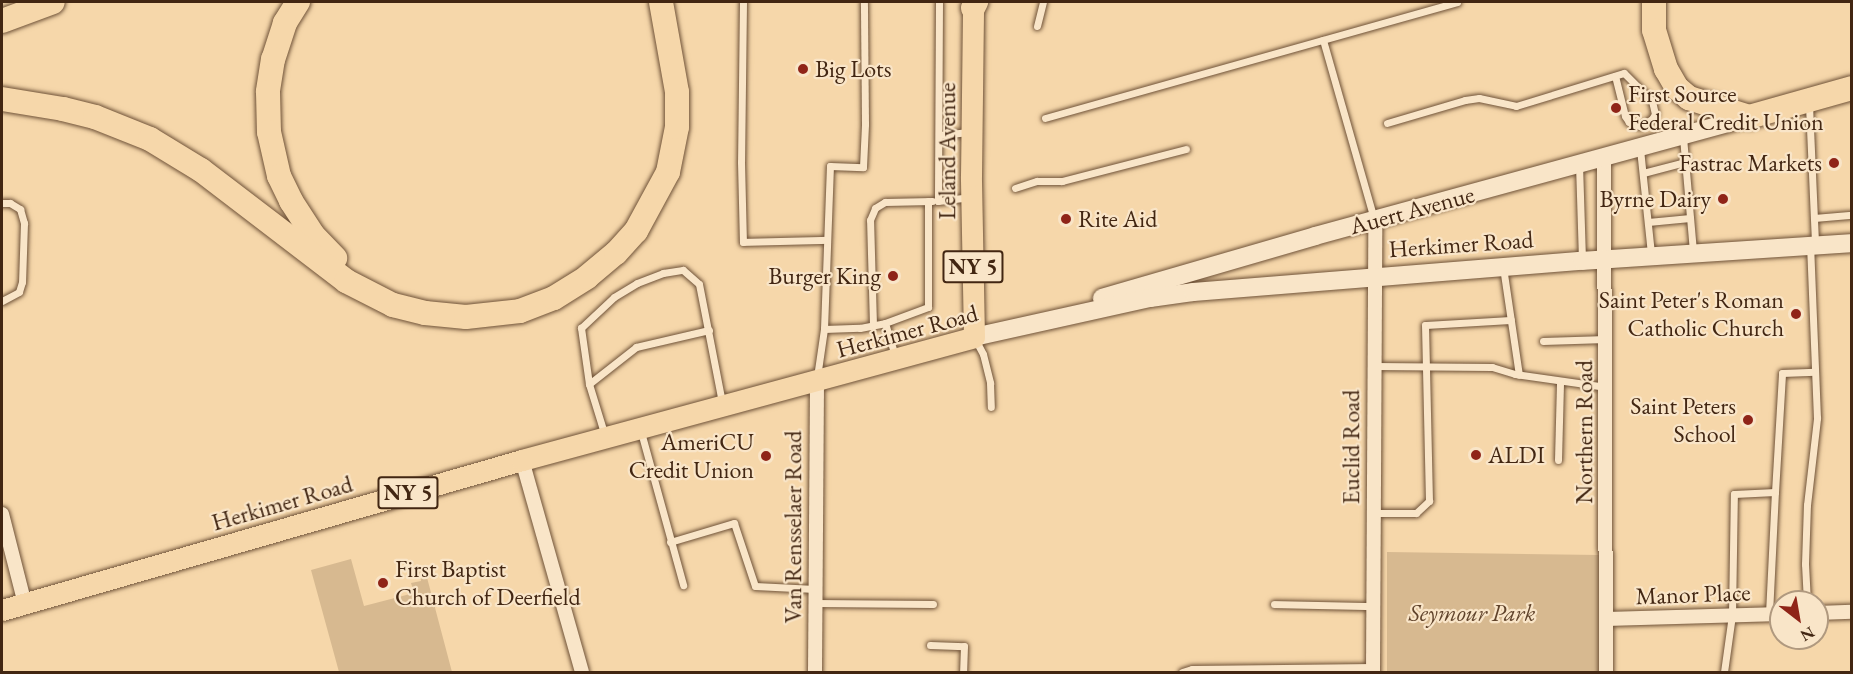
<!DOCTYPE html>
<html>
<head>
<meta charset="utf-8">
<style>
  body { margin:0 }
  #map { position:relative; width:1853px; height:674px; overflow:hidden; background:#f6d7aa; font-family:"EB Garamond",serif }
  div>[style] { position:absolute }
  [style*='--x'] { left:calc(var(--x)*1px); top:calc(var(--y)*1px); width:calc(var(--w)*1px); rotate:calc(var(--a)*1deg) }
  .green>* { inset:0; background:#d7b990 }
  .roads { filter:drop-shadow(0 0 2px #6f5238) drop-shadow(0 0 2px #6f5238) }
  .lane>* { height:7px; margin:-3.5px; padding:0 3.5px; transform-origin:3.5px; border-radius:3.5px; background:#f9e5c8 }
  .street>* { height:14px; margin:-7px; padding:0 7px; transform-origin:7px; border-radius:7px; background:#f9e5c8 }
  .secondary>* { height:18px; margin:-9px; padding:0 9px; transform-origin:9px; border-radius:9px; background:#f9e5c8 }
  .primary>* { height:21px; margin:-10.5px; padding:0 10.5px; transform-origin:10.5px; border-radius:10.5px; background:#f6d7aa }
  .highway>* { height:24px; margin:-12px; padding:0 12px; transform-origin:12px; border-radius:12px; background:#f6d7aa }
  .dots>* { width:16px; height:16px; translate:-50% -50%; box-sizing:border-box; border:3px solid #f9e5c8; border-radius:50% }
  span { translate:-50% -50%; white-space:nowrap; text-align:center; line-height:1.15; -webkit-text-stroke:4.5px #f9e5c8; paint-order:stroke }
  .shield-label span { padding:2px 4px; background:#f9e5c8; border:2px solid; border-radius:4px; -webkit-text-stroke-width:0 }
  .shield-label { font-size:22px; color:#422612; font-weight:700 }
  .poi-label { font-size:24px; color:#422612 }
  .left { translate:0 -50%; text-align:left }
  .right { translate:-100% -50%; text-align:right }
  .street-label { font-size:24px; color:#422612 }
  .park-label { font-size:24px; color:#60432b; font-style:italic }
  .frame { position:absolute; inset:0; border:3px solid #422612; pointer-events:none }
  .north { position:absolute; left:1769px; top:590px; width:60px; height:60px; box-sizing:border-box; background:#f9e5c8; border:2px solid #b0997f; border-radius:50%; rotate:149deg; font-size:16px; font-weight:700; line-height:24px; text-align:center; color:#422612 }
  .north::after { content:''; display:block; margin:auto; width:21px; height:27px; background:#8f2418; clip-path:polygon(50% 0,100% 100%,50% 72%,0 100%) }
</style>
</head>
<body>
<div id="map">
  <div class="green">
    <div style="clip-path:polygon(1387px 552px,1599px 555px,1600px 672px,1387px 672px)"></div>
    <div style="clip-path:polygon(351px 559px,364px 606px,414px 593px,411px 583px,421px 581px,419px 572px,425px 570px,452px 672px,339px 672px,311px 570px)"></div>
  </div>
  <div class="roads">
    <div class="lane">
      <div style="--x:743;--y:2;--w:160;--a:90.7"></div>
      <div style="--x:741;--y:162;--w:80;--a:88.6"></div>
      <div style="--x:743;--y:242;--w:84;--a:-1.4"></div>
      <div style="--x:939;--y:2;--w:199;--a:90.3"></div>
      <div style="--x:938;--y:201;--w:31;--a:-7"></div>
      <div style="--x:1037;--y:26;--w:25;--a:-76"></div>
      <div style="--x:1323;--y:40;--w:186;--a:74.1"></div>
      <div style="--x:1809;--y:105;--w:139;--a:87.5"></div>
      <div style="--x:1045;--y:118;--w:428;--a:-15.7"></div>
      <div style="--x:1387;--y:123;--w:81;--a:-16.4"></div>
      <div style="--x:1465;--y:100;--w:14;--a:-8"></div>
      <div style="--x:1479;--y:98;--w:38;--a:12"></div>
      <div style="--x:1516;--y:106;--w:113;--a:-17"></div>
      <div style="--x:1624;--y:73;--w:40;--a:45"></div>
      <div style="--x:1652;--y:101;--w:13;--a:77"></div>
      <div style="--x:1655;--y:114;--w:6;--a:121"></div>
      <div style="--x:1652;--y:119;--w:14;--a:150"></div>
      <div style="--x:1640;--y:126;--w:12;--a:-160"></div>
      <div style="--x:1629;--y:122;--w:7;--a:-124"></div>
      <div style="--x:1625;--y:116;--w:41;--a:-104"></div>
      <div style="--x:940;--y:135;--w:29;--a:-6"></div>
      <div style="--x:1683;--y:137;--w:115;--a:85"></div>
      <div style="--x:1640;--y:149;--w:106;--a:84"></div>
      <div style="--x:1579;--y:164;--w:97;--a:88.2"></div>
      <div style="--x:1643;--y:173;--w:43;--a:-14.7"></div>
      <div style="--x:1015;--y:188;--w:23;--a:-18"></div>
      <div style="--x:1037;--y:181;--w:25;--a:0"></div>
      <div style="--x:1062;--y:181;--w:128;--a:-14.5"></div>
      <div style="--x:2;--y:203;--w:8;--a:0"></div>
      <div style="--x:10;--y:203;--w:12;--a:31"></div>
      <div style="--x:20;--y:209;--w:15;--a:74"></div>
      <div style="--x:24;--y:223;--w:59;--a:91.9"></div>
      <div style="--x:22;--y:282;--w:10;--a:107"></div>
      <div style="--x:19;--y:292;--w:19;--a:152"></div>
      <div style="--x:1814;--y:218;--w:38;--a:-5"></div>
      <div style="--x:1648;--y:222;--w:42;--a:-5.4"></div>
      <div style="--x:1503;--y:267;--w:109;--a:81.6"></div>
      <div style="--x:885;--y:323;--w:34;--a:73"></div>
      <div style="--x:873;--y:325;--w:105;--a:-91.6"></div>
      <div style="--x:870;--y:220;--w:13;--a:-67"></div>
      <div style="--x:875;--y:208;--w:12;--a:-31"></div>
      <div style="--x:885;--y:202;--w:47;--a:-1.2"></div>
      <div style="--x:824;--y:329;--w:36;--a:-2"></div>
      <div style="--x:860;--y:328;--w:25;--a:-11"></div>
      <div style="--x:885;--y:323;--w:46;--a:-20.4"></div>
      <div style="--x:928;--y:307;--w:106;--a:-90"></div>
      <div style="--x:975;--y:339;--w:17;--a:62"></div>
      <div style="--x:983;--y:354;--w:30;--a:76"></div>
      <div style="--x:990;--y:383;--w:24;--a:88"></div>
      <div style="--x:1543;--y:341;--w:63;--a:-1.8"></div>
      <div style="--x:1374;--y:366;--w:118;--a:0.5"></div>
      <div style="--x:1492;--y:367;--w:24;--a:17"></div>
      <div style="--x:1515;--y:374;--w:92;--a:8.1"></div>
      <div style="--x:817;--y:377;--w:49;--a:-81.7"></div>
      <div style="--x:824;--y:329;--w:163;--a:-87.9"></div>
      <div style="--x:830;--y:166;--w:33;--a:2"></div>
      <div style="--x:863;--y:167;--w:43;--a:-87.3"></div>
      <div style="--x:865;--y:124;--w:122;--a:-90.5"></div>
      <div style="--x:589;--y:384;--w:60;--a:-38.2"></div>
      <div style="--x:636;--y:347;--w:75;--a:-13.1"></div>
      <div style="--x:641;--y:432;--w:159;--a:74.6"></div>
      <div style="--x:605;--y:436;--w:54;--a:-107.1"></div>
      <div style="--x:589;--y:384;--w:57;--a:-98.1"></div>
      <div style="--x:581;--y:328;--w:45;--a:-43.2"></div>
      <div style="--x:614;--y:297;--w:27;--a:-31"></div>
      <div style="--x:637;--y:283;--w:28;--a:-21"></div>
      <div style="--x:663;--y:273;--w:20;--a:-9"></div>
      <div style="--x:683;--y:270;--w:21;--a:41"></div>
      <div style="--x:699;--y:284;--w:120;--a:79"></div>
      <div style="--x:1558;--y:460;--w:79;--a:-88.5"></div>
      <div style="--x:1373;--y:513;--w:43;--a:0"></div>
      <div style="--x:1416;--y:513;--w:18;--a:-43"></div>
      <div style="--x:1429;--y:501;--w:176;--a:-91.3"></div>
      <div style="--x:1425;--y:325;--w:86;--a:-3.3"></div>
      <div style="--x:670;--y:542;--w:67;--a:-16.5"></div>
      <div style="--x:734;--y:523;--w:66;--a:71.6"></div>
      <div style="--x:755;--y:586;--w:60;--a:2.9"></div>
      <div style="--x:1807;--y:602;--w:38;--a:-93"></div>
      <div style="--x:1805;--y:564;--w:59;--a:-88.1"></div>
      <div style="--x:1807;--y:505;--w:88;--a:-83.4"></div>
      <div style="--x:1817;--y:418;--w:172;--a:-92.3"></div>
      <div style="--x:815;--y:603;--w:118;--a:0.5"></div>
      <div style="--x:1274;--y:604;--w:99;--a:1.2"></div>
      <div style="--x:1769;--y:614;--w:122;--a:-87.2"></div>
      <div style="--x:930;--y:645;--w:34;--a:2"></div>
      <div style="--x:964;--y:646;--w:26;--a:92"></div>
      <div style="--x:1182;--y:672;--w:10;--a:-17"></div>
      <div style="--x:1192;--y:669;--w:181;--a:-0.6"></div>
      <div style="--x:1724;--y:672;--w:58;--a:-82"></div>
      <div style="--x:1732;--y:615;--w:121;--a:-89.1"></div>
      <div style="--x:1734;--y:494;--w:41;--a:-2.8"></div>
      <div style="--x:1775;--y:492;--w:119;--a:-86.6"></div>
      <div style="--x:1782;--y:373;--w:33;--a:-2"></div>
    </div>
    <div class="street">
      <div style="--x:1604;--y:156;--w:516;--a:89.78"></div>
      <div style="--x:522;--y:460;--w:220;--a:74.2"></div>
      <div style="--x:2;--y:514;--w:93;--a:75.7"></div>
      <div style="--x:1817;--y:613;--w:35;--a:-2"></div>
      <div style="--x:1606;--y:619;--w:175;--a:-1.6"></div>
      <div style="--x:815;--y:672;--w:290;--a:-89.6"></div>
      <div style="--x:1373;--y:672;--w:451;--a:-89.7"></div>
    </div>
    <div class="secondary">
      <div style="--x:1102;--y:298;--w:222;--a:-16.2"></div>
      <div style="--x:1315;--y:236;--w:450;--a:-15.3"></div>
      <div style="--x:974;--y:337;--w:180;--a:-12.5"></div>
      <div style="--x:1150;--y:298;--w:43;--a:-7.9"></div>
      <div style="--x:1193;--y:292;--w:390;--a:-4.6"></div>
      <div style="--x:1582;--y:261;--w:271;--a:-3.8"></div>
    </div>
    <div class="primary">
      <div style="--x:2;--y:610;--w:541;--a:-16.09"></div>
      <div style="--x:522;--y:460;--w:468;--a:-15.2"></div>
      <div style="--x:974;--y:337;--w:161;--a:-91.1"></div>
      <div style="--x:971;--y:176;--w:174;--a:-89.3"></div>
    </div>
    <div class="highway">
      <div style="--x:298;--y:2;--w:25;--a:122"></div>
      <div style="--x:285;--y:23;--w:38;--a:108"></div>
      <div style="--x:273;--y:59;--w:33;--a:99"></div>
      <div style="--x:268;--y:92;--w:40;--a:88.6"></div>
      <div style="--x:269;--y:132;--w:45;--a:77.2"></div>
      <div style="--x:279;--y:176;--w:28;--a:64"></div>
      <div style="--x:291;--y:201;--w:40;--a:57.1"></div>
      <div style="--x:313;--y:235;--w:32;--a:46"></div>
      <div style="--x:1654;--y:2;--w:28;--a:90"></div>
      <div style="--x:1654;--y:30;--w:41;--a:72.9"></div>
      <div style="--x:1666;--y:69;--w:22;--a:60"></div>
      <div style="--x:1677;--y:88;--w:16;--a:40"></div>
      <div style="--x:1689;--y:98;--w:63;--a:17.6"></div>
      <div style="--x:1749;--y:117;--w:107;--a:-15.7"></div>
      <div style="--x:973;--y:8;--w:7;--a:-63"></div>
      <div style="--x:2;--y:21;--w:54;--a:-20.4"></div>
      <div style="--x:2;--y:99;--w:62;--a:9.3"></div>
      <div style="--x:63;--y:109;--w:33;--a:14"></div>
      <div style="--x:95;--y:117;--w:59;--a:21.8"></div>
      <div style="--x:150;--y:139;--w:60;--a:31.3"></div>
      <div style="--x:201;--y:170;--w:183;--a:37.4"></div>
      <div style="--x:346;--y:281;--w:53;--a:27.1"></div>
      <div style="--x:393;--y:305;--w:33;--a:14"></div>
      <div style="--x:425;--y:313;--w:41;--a:5.6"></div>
      <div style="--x:466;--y:317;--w:54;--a:-6.3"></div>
      <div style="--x:520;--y:311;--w:36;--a:-21"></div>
      <div style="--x:554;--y:298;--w:39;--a:-32"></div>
      <div style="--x:587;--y:277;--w:38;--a:-40"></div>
      <div style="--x:616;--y:253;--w:30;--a:-48"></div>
      <div style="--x:636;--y:231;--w:67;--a:-61.5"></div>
      <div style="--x:668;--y:172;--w:46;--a:-78.7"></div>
      <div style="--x:677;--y:127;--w:35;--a:-90"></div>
      <div style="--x:677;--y:92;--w:91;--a:-100.1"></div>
    </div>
  </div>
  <div class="dots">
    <div style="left:803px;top:69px;background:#8f2418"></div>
    <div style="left:1616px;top:108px;background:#8f2418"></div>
    <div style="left:1834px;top:163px;background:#8f2418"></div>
    <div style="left:1723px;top:199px;background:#8f2418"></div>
    <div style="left:1066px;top:219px;background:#8f2418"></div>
    <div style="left:893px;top:276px;background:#8f2418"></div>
    <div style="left:1796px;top:314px;background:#8f2418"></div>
    <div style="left:1748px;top:420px;background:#8f2418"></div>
    <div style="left:1476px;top:455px;background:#8f2418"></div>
    <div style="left:766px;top:456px;background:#8f2418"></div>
    <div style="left:383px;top:583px;background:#8f2418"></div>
  </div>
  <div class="shield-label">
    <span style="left:973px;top:267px">NY 5</span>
    <span style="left:408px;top:493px">NY 5</span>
  </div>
  <div class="poi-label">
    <span class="left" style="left:815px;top:69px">Big Lots</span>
    <span class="left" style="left:1628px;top:108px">First Source<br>Federal Credit Union</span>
    <span class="right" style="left:1822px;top:163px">Fastrac Markets</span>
    <span class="right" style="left:1711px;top:199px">Byrne Dairy</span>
    <span class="left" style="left:1078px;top:219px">Rite Aid</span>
    <span class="right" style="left:881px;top:276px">Burger King</span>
    <span class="right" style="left:1784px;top:314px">Saint Peter's Roman<br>Catholic Church</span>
    <span class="right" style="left:1736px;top:420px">Saint Peters<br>School</span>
    <span class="right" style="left:754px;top:456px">AmeriCU<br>Credit Union</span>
    <span class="left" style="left:1488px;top:455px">ALDI</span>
    <span class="left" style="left:395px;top:583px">First Baptist<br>Church of Deerfield</span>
  </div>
  <div class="street-label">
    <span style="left:947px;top:151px;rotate:-90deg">Leland Avenue</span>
    <span style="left:1412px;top:210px;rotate:-15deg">Auert Avenue</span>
    <span style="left:1461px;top:244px;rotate:-4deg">Herkimer Road</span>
    <span style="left:907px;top:331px;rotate:-15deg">Herkimer Road</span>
    <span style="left:1584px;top:432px;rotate:-90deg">Northern Road</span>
    <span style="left:1351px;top:447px;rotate:-90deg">Euclid Road</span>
    <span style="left:282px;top:503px;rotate:-16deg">Herkimer Road</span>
    <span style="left:793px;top:527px;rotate:-90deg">Van Rensselaer Road</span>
    <span style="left:1693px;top:594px;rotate:-2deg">Manor Place</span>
  </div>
  <div class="park-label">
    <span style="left:1472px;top:613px">Seymour Park</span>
  </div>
  <div class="frame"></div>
  <div class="north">N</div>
</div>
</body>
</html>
